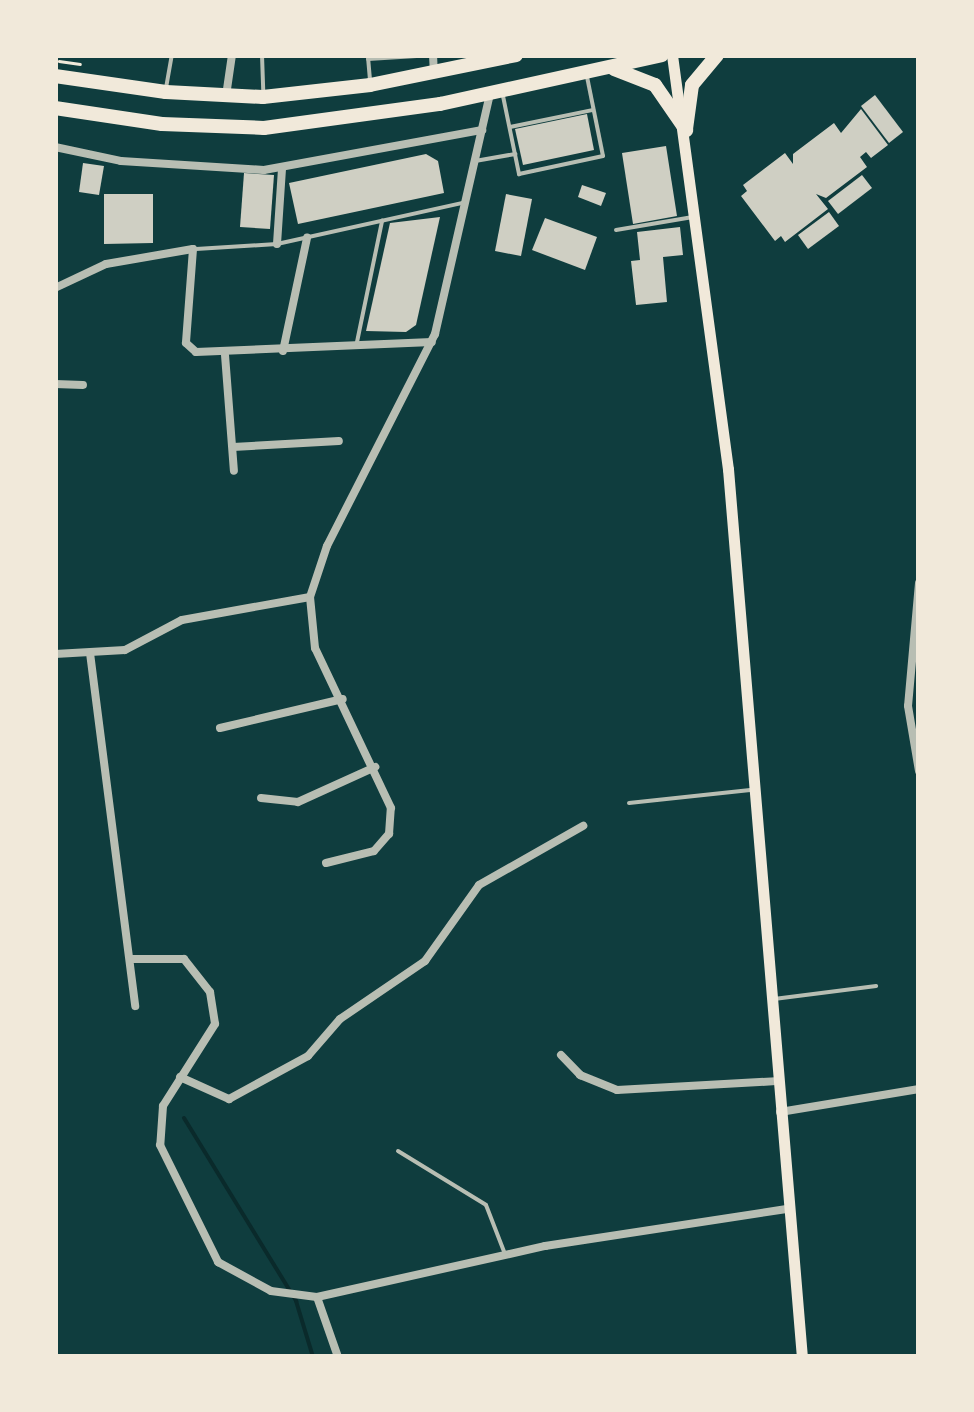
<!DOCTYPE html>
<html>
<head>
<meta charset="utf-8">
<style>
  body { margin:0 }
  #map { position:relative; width:974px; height:1412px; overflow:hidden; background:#0f3d3e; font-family:"DM Sans",sans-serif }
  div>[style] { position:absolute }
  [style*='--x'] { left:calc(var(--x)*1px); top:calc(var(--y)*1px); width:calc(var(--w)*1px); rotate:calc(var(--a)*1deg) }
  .stream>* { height:4px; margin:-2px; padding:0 2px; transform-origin:2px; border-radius:2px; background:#0a2a2b }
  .building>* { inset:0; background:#cfcfc3 }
  .path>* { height:2.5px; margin:-1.25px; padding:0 1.25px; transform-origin:1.25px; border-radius:1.25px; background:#f1e9da }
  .service>* { height:4px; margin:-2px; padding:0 2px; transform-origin:2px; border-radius:2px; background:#b8beb3 }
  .minor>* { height:8px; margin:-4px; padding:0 4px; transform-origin:4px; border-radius:4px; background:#b8beb3 }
  .secondary>* { height:11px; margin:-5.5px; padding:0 5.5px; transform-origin:5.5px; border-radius:5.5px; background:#f1e9da }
  .trunk>* { height:14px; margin:-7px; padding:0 7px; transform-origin:7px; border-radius:7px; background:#f1e9da }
  span { translate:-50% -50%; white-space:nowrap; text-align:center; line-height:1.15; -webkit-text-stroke:10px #f1e9da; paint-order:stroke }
  .frame { position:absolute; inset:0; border:58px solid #f1e9da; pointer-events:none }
</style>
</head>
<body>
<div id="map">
  <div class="stream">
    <div style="--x:184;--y:1118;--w:215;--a:58.5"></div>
    <div style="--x:296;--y:1301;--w:59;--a:73.1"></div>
  </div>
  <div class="building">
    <div style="clip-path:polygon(875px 95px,903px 132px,889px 143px,861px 106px)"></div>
    <div style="clip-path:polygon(861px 109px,888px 145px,871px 158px,866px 152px,860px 157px,867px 167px,826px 198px,816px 194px,828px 209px,785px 242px,781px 236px,775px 241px,741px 196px,747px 191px,743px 185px,785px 153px,793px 164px,793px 154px,834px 123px,841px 133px)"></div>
    <div style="clip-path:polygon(587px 114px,594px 150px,523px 165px,515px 129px)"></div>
    <div style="clip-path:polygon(666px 146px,677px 216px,633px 224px,622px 153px)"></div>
    <div style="clip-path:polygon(426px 154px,438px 161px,444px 193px,298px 224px,289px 183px)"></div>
    <div style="clip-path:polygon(83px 163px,104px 166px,99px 195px,79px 192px)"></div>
    <div style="clip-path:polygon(244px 173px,274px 175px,270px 229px,240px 227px)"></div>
    <div style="clip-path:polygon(862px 175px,872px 188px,838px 214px,828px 201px)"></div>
    <div style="clip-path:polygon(582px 185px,606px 193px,601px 206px,578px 197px)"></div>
    <div style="clip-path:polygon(104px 194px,153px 194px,153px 243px,104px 244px)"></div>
    <div style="clip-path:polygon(506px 194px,532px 199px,521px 256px,495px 251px)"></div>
    <div style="clip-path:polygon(829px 212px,839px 226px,808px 249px,798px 235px)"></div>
    <div style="clip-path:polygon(440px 217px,416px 325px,406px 332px,366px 331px,390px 223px)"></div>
    <div style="clip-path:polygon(545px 218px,597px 237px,585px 270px,532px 250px)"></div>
    <div style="clip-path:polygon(680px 227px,683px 255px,663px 257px,667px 302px,636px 305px,631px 261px,640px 260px,637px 232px)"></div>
  </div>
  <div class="path">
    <div style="--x:59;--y:61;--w:21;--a:8"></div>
  </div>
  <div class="service">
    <div style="--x:262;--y:55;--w:37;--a:88"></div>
    <div style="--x:370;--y:80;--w:21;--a:-95"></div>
    <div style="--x:368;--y:59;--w:65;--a:-3.5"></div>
    <div style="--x:166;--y:88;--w:34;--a:-80"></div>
    <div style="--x:503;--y:96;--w:80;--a:78.4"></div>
    <div style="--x:519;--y:174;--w:86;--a:-12.1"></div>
    <div style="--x:603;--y:156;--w:81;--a:-101.4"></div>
    <div style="--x:510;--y:127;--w:85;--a:-11.6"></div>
    <div style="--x:475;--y:161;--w:41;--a:-9.9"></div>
    <div style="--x:616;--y:230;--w:78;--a:-9.6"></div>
    <div style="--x:196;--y:249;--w:81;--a:-3.5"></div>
    <div style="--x:277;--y:244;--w:189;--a:-12.5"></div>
    <div style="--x:357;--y:342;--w:124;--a:-78.3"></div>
    <div style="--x:629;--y:803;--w:122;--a:-6.1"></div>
    <div style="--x:774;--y:999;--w:103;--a:-7.3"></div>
    <div style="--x:398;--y:1151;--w:103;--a:31.5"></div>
    <div style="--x:486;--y:1205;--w:53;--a:68.8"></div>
  </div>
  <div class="minor">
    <div style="--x:433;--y:55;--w:18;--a:87"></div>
    <div style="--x:226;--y:96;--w:41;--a:-81.7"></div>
    <div style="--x:55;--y:147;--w:67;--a:12"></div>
    <div style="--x:121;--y:161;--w:143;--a:3.6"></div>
    <div style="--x:264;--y:170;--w:222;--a:-10.4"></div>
    <div style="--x:277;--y:244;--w:76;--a:-86.2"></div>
    <div style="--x:55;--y:288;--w:56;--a:-25.2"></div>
    <div style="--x:106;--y:264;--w:88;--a:-9.8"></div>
    <div style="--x:193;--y:249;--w:94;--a:94.3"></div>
    <div style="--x:186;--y:343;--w:13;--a:42"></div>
    <div style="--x:196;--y:352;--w:236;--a:-2.4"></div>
    <div style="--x:283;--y:351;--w:116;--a:-78"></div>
    <div style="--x:225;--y:355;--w:116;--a:85.6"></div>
    <div style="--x:55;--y:384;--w:28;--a:2"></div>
    <div style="--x:233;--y:447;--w:106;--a:-3.2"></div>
    <div style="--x:919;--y:583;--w:123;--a:95.1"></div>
    <div style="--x:908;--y:706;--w:66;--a:80.4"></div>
    <div style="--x:90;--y:653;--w:356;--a:82.7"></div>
    <div style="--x:55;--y:654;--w:70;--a:-3.3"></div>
    <div style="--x:125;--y:650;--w:64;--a:-27.8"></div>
    <div style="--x:182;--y:620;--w:130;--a:-10.2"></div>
    <div style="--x:220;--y:728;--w:126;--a:-13.3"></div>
    <div style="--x:261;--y:798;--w:37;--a:6"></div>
    <div style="--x:298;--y:802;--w:85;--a:-24.4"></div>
    <div style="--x:326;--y:863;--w:49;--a:-14"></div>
    <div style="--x:374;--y:851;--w:23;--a:-49"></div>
    <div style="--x:389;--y:834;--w:26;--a:-86"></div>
    <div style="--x:391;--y:808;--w:177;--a:-115.4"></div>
    <div style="--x:315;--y:648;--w:51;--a:-95.6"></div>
    <div style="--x:310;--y:597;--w:54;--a:-71.6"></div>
    <div style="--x:327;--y:546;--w:238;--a:-63"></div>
    <div style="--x:435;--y:334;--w:246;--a:-77.1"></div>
    <div style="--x:130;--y:959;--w:54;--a:0"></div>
    <div style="--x:184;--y:959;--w:42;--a:51.8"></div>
    <div style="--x:210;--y:992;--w:32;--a:81"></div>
    <div style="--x:215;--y:1024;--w:97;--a:122.4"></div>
    <div style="--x:163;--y:1106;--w:39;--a:94"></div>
    <div style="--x:160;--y:1145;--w:131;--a:63.6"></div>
    <div style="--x:218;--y:1262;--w:60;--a:28.7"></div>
    <div style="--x:271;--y:1291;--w:46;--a:7.4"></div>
    <div style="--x:317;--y:1297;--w:234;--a:-12.6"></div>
    <div style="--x:545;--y:1246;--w:246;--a:-8.7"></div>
    <div style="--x:561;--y:1055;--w:28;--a:46"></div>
    <div style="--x:580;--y:1075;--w:40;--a:22"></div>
    <div style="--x:617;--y:1090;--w:159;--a:-3.2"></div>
    <div style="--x:180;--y:1077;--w:54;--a:24.2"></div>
    <div style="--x:229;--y:1099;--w:90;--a:-28.6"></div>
    <div style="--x:308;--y:1056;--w:49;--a:-49.1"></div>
    <div style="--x:340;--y:1019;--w:103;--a:-34.3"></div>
    <div style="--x:425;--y:961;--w:93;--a:-54.6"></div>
    <div style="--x:479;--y:885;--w:120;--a:-29.6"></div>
    <div style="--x:780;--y:1112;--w:141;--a:-9.4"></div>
    <div style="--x:317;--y:1297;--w:64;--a:70.7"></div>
  </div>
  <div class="secondary">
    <div style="--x:672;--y:55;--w:418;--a:82.3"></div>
    <div style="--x:728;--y:469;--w:891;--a:85.24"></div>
  </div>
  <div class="trunk">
    <div style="--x:614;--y:69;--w:44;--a:21.3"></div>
    <div style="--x:655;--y:85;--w:55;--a:55.4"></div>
    <div style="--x:55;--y:76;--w:112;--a:8.2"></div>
    <div style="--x:166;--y:92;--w:97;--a:3"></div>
    <div style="--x:263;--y:97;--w:108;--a:-6.4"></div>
    <div style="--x:370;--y:85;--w:149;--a:-11.6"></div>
    <div style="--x:55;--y:108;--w:108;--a:8.5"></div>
    <div style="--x:162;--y:124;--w:102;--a:2.2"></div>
    <div style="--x:264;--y:128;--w:178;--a:-7.8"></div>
    <div style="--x:440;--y:104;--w:227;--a:-12.4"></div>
    <div style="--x:686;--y:129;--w:44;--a:-82.2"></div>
    <div style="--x:692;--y:85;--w:39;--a:-50"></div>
  </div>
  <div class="frame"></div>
</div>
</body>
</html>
